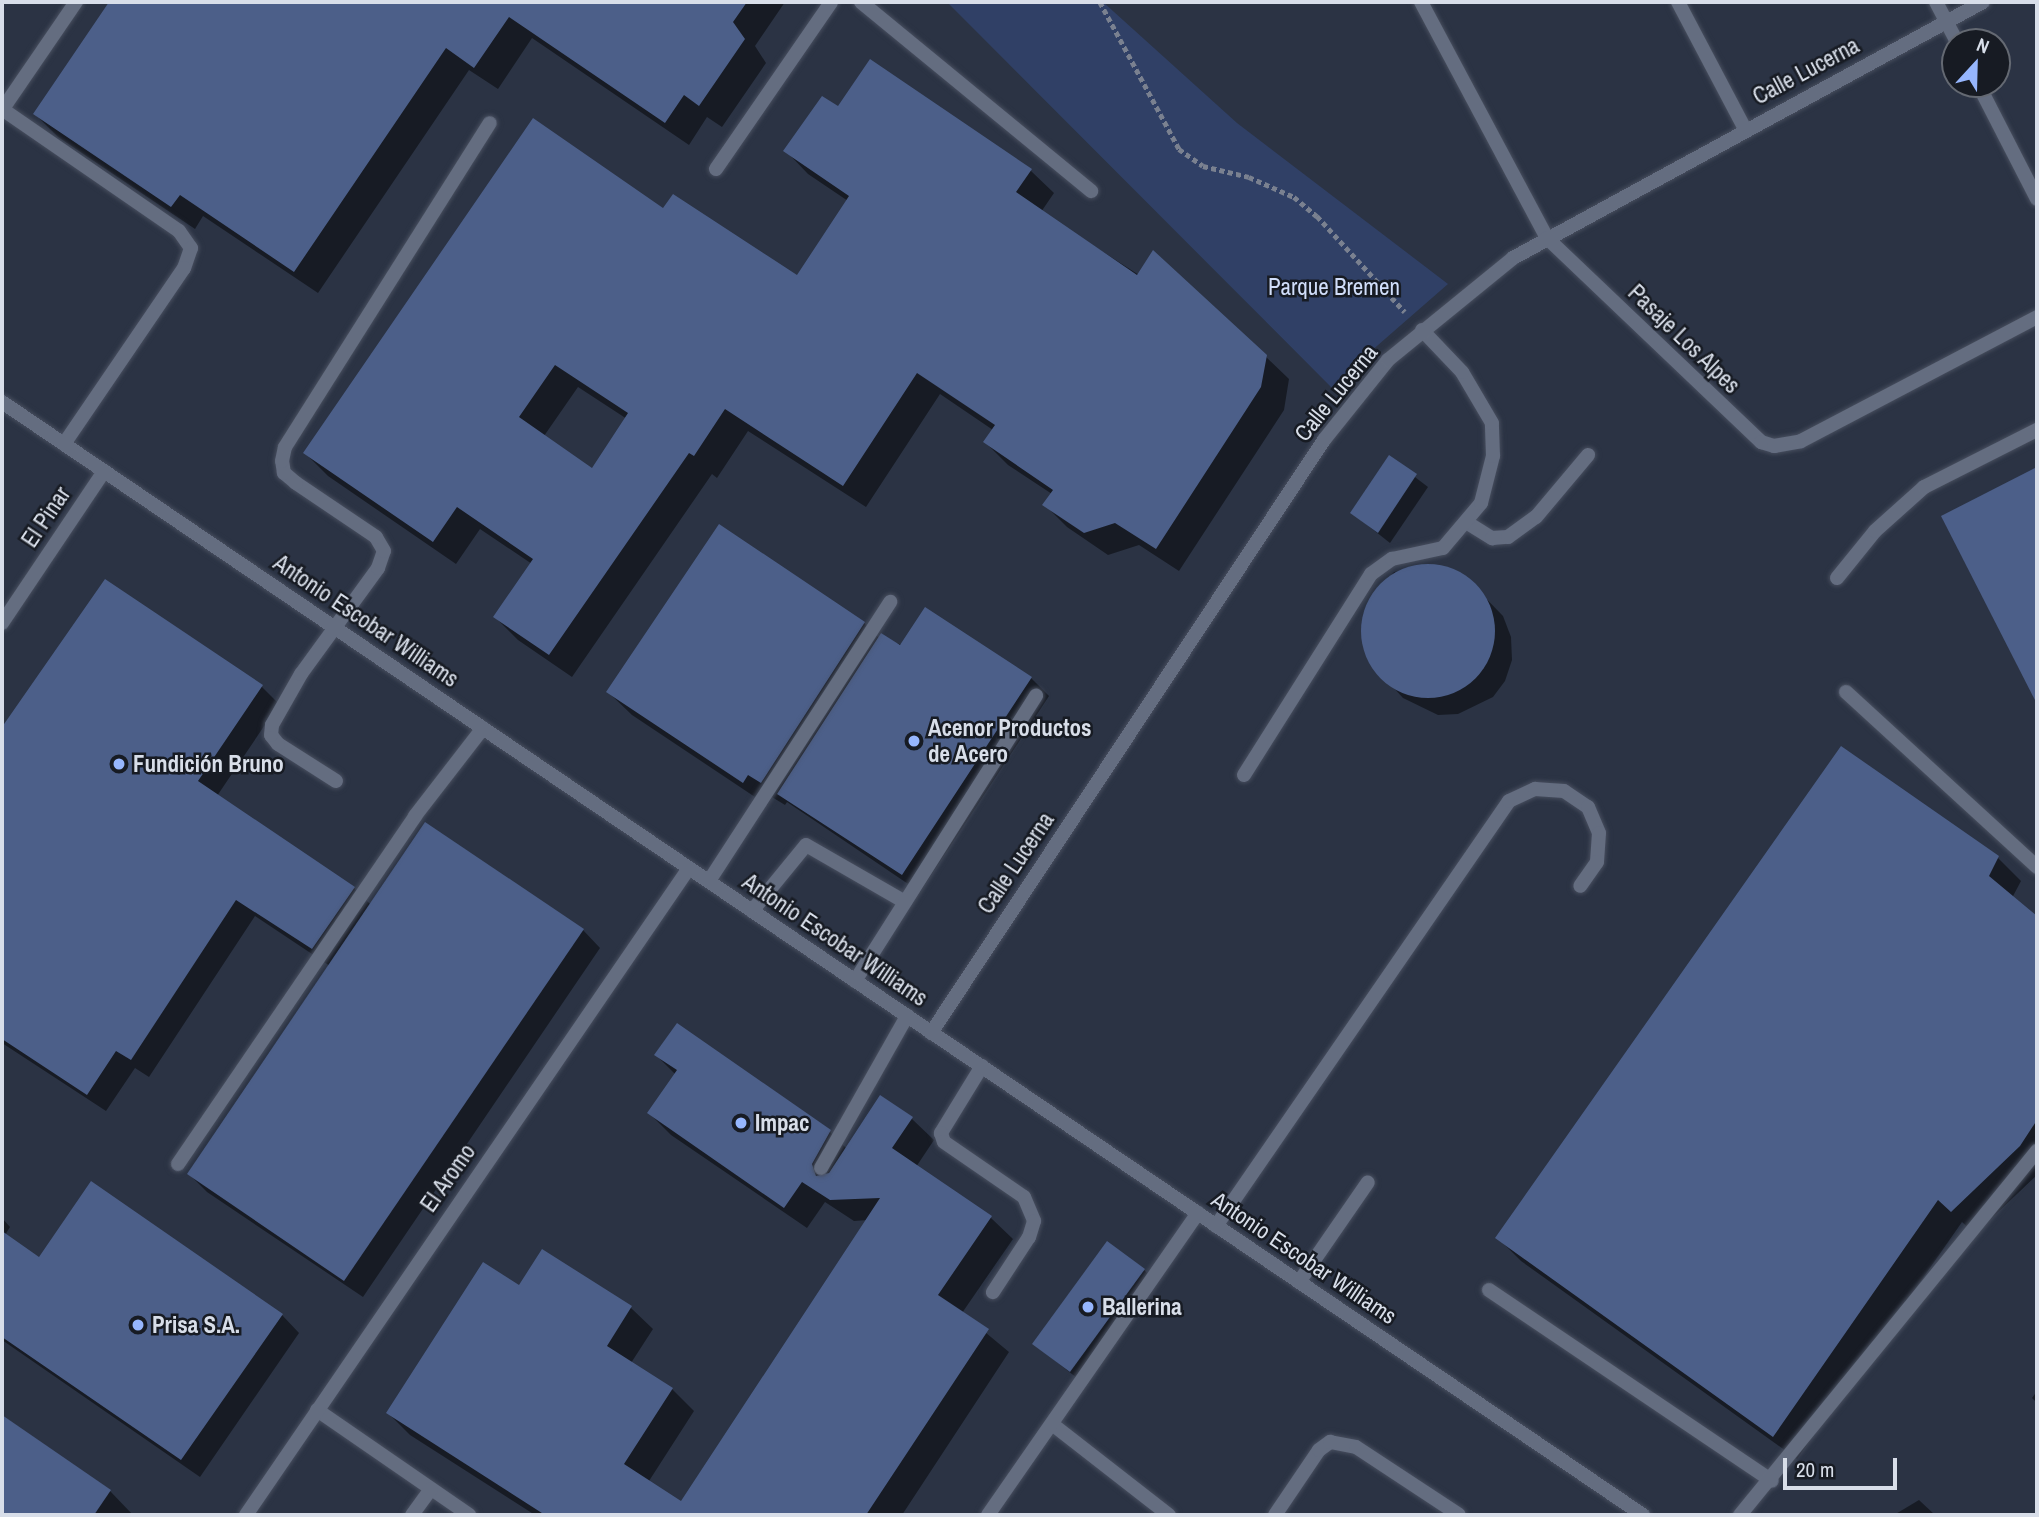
<!DOCTYPE html>
<html>
<head>
<meta charset="utf-8">
<style>
  body { margin:0 }
  #map { position:relative; width:2039px; height:1517px; overflow:hidden; background:#2b3344; font-family:"Archivo Narrow",sans-serif }
  div>[style] { position:absolute }
  [style*='--x'] { left:calc(var(--x)*1px); top:calc(var(--y)*1px); width:calc(var(--w)*1px); rotate:calc(var(--a)*1deg) }
  .green>* { inset:0; background:#304066 }
  .shadow>* { inset:0; background:#0007 }
  .building>* { inset:0; background:#4c5f89 }
  .round { border-radius:50% }
  .path>* { height:4.5px; margin-top:-2.25px; transform-origin:0; background:repeating-linear-gradient(90deg,#7a8190 0 5px,transparent 0 8.5px) }
  .roads { filter:drop-shadow(0 0 2px #474e5e) drop-shadow(0 0 2px #474e5e) }
  .service>* { height:14px; margin:-7px; padding:0 7px; transform-origin:7px; border-radius:7px; background:#646d80 }
  .minor>* { height:14px; margin:-7px; padding:0 7px; transform-origin:7px; border-radius:7px; background:#646d80 }
  .tertiary>* { height:14px; margin:-7px; padding:0 7px; transform-origin:7px; border-radius:7px; background:#646d80 }
  .dots>* { width:19px; height:19px; translate:-50% -50%; box-sizing:border-box; border:4px solid #171b23; border-radius:50% }
  span { translate:-50% -50%; white-space:nowrap; text-align:center; line-height:1.15; -webkit-text-stroke:5px #171b23; paint-order:stroke }
  .street-label { font-size:23px; color:#d8dee9 }
  .park-label { font-size:23px; color:#d1defa }
  .poi-label { font-size:23px; color:#d8dee9; font-weight:700 }
  .left { translate:0 -50%; text-align:left }
  .frame { position:absolute; inset:0; border:4px solid #d8dee9; pointer-events:none }
  .north { position:absolute; left:1941px; top:28px; width:70px; height:70px; box-sizing:border-box; background:#171b23; border:2px solid #646972; border-radius:50%; rotate:22deg; font-size:19px; font-weight:700; line-height:28px; text-align:center; color:#d8dee9 }
  .north::after { content:''; display:block; margin:auto; width:24px; height:32px; background:#96b6fd; clip-path:polygon(50% 0,100% 100%,50% 72%,0 100%) }
  .scale { position:absolute; left:1783px; top:1458px; width:114px; height:32px; box-sizing:border-box; border:4px solid #d8dee9; border-top:0; padding-left:9px; font-size:21px; line-height:24px; white-space:nowrap; color:#d8dee9; -webkit-text-stroke:5px #171b23; paint-order:stroke }
</style>
</head>
<body>
<div id="map">
  <div class="green">
    <div style="clip-path:polygon(947px 2px,1103px 2px,1237px 123px,1448px 284px,1354px 366px,1335px 391px)"></div>
  </div>
  <div class="shadow">
    <div style="clip-path:polygon(111px 2px,785px 2px,755px 46px,766px 63px,722px 127px,707px 117px,689px 145px,532px 38px,498px 89px,469px 70px,318px 293px,203px 216px,195px 229px,58px 137px,35px 114px)"></div>
    <div style="clip-path:polygon(evenodd,871px 62px,1031px 171px,1054px 193px,1041px 212px,1265px 356px,1289px 379px,1284px 410px,1179px 571px,1139px 545px,1108px 555px,1067px 527px,1045px 505px,1052px 494px,1008px 465px,985px 442px,993px 430px,940px 394px,866px 507px,748px 431px,717px 478px,712px 474px,572px 677px,518px 640px,495px 617px,532px 564px,480px 529px,456px 564px,328px 476px,305px 453px,664px 210px,797px 277px,848px 201px,808px 174px,786px 151px,839px 109px,871px 62px,578px 387px,627px 419px,592px 470px,544px 436px,578px 387px)"></div>
    <div style="clip-path:polygon(1390px 458px,1428px 487px,1390px 543px,1352px 513px)"></div>
    <div style="clip-path:polygon(2037px 469px,2037px 700px,1943px 517px)"></div>
    <div style="clip-path:polygon(720px 526px,864px 623px,880px 639px,1031px 678px,1049px 696px,920px 892px,787px 802px,785px 805px,772px 797px,767px 805px,632px 715px,608px 692px)"></div>
    <div style="clip-path:polygon(1427px 566px,1450px 570px,1469px 581px,1503px 616px,1511px 637px,1512px 660px,1505px 681px,1493px 697px,1458px 714px,1438px 715px,1403px 698px,1371px 663px,1364px 643px,1364px 620px,1372px 599px,1394px 572px)"></div>
    <div style="clip-path:polygon(106px 581px,262px 687px,279px 704px,217px 796px,354px 888px,371px 905px,583px 930px,600px 948px,363px 1297px,207px 1192px,189px 1174px,330px 966px,255px 916px,149px 1077px,135px 1068px,106px 1111px,2px 1043px,2px 735px)"></div>
    <div style="clip-path:polygon(1998px 858px,2021px 881px,2012px 898px,2037px 918px,2037px 1175px,1975px 1234px,1962px 1222px,1797px 1459px,1521px 1261px,1498px 1238px)"></div>
    <div style="clip-path:polygon(677px 1026px,830px 1132px,847px 1149px,912px 1119px,934px 1140px,916px 1167px,991px 1218px,1013px 1239px,962px 1313px,1009px 1352px,902px 1515px,535px 1515px,410px 1435px,388px 1413px,519px 1287px,631px 1308px,653px 1329px,631px 1363px,672px 1389px,694px 1411px,649px 1481px,681px 1504px,868px 1220px,854px 1221px,825px 1202px,807px 1228px,671px 1135px,649px 1113px,676px 1075px,656px 1055px)"></div>
    <div style="clip-path:polygon(2px 1218px,10px 1227px,5px 1235px,39px 1259px,282px 1315px,299px 1333px,200px 1477px,2px 1340px)"></div>
    <div style="clip-path:polygon(1144px 1270px,1156px 1282px,1082px 1382px,1034px 1344px)"></div>
    <div style="clip-path:polygon(2037px 1391px,2037px 1403px,2032px 1398px)"></div>
    <div style="clip-path:polygon(2px 1417px,110px 1491px,133px 1515px,2px 1515px)"></div>
    <div style="clip-path:polygon(1919px 1500px,1935px 1515px,1894px 1515px)"></div>
  </div>
  <div class="building">
    <div style="clip-path:polygon(109px 2px,747px 2px,733px 22px,745px 39px,699px 106px,684px 95px,665px 123px,509px 17px,474px 68px,446px 48px,294px 272px,180px 195px,171px 207px,33px 114px)"></div>
    <div style="clip-path:polygon(evenodd,870px 59px,1032px 169px,1016px 192px,1137px 275px,1153px 250px,1267px 355px,1261px 387px,1156px 549px,1115px 523px,1084px 533px,1042px 505px,1053px 490px,983px 442px,995px 425px,917px 373px,843px 486px,725px 409px,694px 456px,689px 453px,549px 655px,493px 617px,533px 559px,457px 507px,433px 542px,303px 453px,533px 118px,663px 208px,673px 194px,797px 275px,849px 196px,783px 151px,822px 96px,838px 106px,870px 59px,555px 365px,628px 413px,592px 468px,519px 417px,555px 365px)"></div>
    <div style="clip-path:polygon(1389px 455px,1417px 474px,1378px 533px,1350px 513px)"></div>
    <div style="clip-path:polygon(2037px 467px,2037px 704px,1941px 516px)"></div>
    <div style="clip-path:polygon(719px 524px,865px 622px,761px 783px,748px 775px,743px 783px,606px 692px)"></div>
    <div class="round" style="left:1361px;top:564px;width:134px;height:134px"></div>
    <div style="clip-path:polygon(105px 579px,263px 685px,198px 781px,355px 887px,312px 949px,236px 900px,131px 1060px,116px 1051px,87px 1095px,2px 1039px,2px 727px)"></div>
    <div style="clip-path:polygon(925px 607px,1032px 677px,902px 875px,777px 794px,881px 633px,900px 645px)"></div>
    <div style="clip-path:polygon(1841px 746px,1999px 856px,1989px 876px,2037px 916px,2037px 1120px,2020px 1146px,1951px 1212px,1938px 1200px,1773px 1437px,1495px 1238px)"></div>
    <div style="clip-path:polygon(425px 822px,584px 929px,344px 1281px,187px 1174px)"></div>
    <div style="clip-path:polygon(677px 1023px,831px 1130px,812px 1164px,816px 1176px,829px 1173px,880px 1095px,913px 1117px,892px 1148px,992px 1216px,938px 1295px,989px 1329px,866px 1515px,545px 1515px,386px 1413px,483px 1262px,519px 1285px,542px 1249px,632px 1306px,607px 1346px,673px 1388px,624px 1464px,681px 1501px,880px 1198px,830px 1200px,802px 1182px,784px 1208px,647px 1113px,677px 1070px,654px 1055px)"></div>
    <div style="clip-path:polygon(91px 1181px,283px 1314px,181px 1460px,2px 1337px,2px 1231px,39px 1257px)"></div>
    <div style="clip-path:polygon(1107px 1241px,1145px 1269px,1070px 1372px,1032px 1344px)"></div>
    <div style="clip-path:polygon(2px 1415px,111px 1490px,94px 1515px,2px 1515px)"></div>
  </div>
  <div class="path">
    <div style="--x:1100;--y:2;--w:167;--a:61.7"></div>
    <div style="--x:1179;--y:149;--w:29;--a:35"></div>
    <div style="--x:1203;--y:166;--w:47;--a:13.4"></div>
    <div style="--x:1249;--y:177;--w:49;--a:24"></div>
    <div style="--x:1294;--y:197;--w:30;--a:40"></div>
    <div style="--x:1317;--y:216;--w:130;--a:47.5"></div>
  </div>
  <div class="roads">
    <div class="service">
      <div style="--x:861;--y:2;--w:298;--a:39.4"></div>
      <div style="--x:2;--y:109;--w:215;--a:34.6"></div>
      <div style="--x:179;--y:231;--w:21;--a:55"></div>
      <div style="--x:191;--y:248;--w:21;--a:109"></div>
      <div style="--x:184;--y:268;--w:213;--a:124.3"></div>
      <div style="--x:2;--y:110;--w:131;--a:-55.6"></div>
      <div style="--x:716;--y:169;--w:203;--a:-55.4"></div>
      <div style="--x:1466;--y:522;--w:31;--a:32"></div>
      <div style="--x:1492;--y:538;--w:16;--a:-4"></div>
      <div style="--x:1508;--y:537;--w:34;--a:-36"></div>
      <div style="--x:1536;--y:517;--w:81;--a:-50"></div>
      <div style="--x:1837;--y:578;--w:60;--a:-51"></div>
      <div style="--x:1875;--y:531;--w:66;--a:-41.9"></div>
      <div style="--x:1924;--y:487;--w:127;--a:-26.8"></div>
      <div style="--x:1846;--y:692;--w:259;--a:42.5"></div>
      <div style="--x:1244;--y:775;--w:238;--a:-57.7"></div>
      <div style="--x:1371;--y:574;--w:26;--a:-36"></div>
      <div style="--x:1392;--y:559;--w:52;--a:-12.2"></div>
      <div style="--x:1443;--y:548;--w:59;--a:-49.8"></div>
      <div style="--x:1481;--y:503;--w:49;--a:-75.7"></div>
      <div style="--x:1493;--y:456;--w:33;--a:-92"></div>
      <div style="--x:1492;--y:423;--w:59;--a:-120.5"></div>
      <div style="--x:1462;--y:372;--w:58;--a:-133.6"></div>
      <div style="--x:336;--y:781;--w:69;--a:-147.5"></div>
      <div style="--x:278;--y:744;--w:11;--a:-128"></div>
      <div style="--x:271;--y:735;--w:10;--a:-84"></div>
      <div style="--x:272;--y:725;--w:59;--a:-60.4"></div>
      <div style="--x:301;--y:674;--w:131;--a:-54"></div>
      <div style="--x:378;--y:568;--w:18;--a:-71"></div>
      <div style="--x:384;--y:551;--w:16;--a:-120"></div>
      <div style="--x:376;--y:537;--w:97;--a:-146"></div>
      <div style="--x:296;--y:483;--w:16;--a:-140"></div>
      <div style="--x:284;--y:473;--w:12;--a:-99"></div>
      <div style="--x:282;--y:461;--w:14;--a:-78"></div>
      <div style="--x:285;--y:447;--w:383;--a:-57.7"></div>
      <div style="--x:709;--y:881;--w:333;--a:-57"></div>
      <div style="--x:752;--y:911;--w:85;--a:-50.7"></div>
      <div style="--x:806;--y:845;--w:114;--a:29.9"></div>
      <div style="--x:855;--y:981;--w:338;--a:-57.6"></div>
      <div style="--x:982;--y:1066;--w:79;--a:121.5"></div>
      <div style="--x:941;--y:1133;--w:9;--a:72"></div>
      <div style="--x:944;--y:1142;--w:97;--a:34.5"></div>
      <div style="--x:1024;--y:1197;--w:26;--a:67"></div>
      <div style="--x:1034;--y:1221;--w:17;--a:107"></div>
      <div style="--x:1029;--y:1237;--w:66;--a:123.2"></div>
      <div style="--x:178;--y:1164;--w:421;--a:-55.7"></div>
      <div style="--x:415;--y:816;--w:111;--a:-52.3"></div>
      <div style="--x:821;--y:1168;--w:175;--a:-60.5"></div>
      <div style="--x:1216;--y:1226;--w:516;--a:-55.42"></div>
      <div style="--x:1509;--y:801;--w:29;--a:-25"></div>
      <div style="--x:1535;--y:789;--w:29;--a:4"></div>
      <div style="--x:1564;--y:791;--w:29;--a:34"></div>
      <div style="--x:1588;--y:807;--w:28;--a:67"></div>
      <div style="--x:1599;--y:833;--w:29;--a:94"></div>
      <div style="--x:1597;--y:862;--w:29;--a:125"></div>
      <div style="--x:1299;--y:1282;--w:121;--a:-55.4"></div>
      <div style="--x:1489;--y:1290;--w:341;--a:34"></div>
      <div style="--x:317;--y:1410;--w:185;--a:34.6"></div>
      <div style="--x:1052;--y:1424;--w:148;--a:37.9"></div>
      <div style="--x:412;--y:1515;--w:32;--a:-54"></div>
      <div style="--x:988;--y:1515;--w:368;--a:-55.2"></div>
      <div style="--x:1275;--y:1515;--w:78;--a:-55.9"></div>
      <div style="--x:1319;--y:1450;--w:14;--a:-36"></div>
      <div style="--x:1330;--y:1442;--w:26;--a:11"></div>
      <div style="--x:1356;--y:1447;--w:123;--a:33.4"></div>
      <div style="--x:1740;--y:1515;--w:470;--a:-50.8"></div>
    </div>
    <div class="minor">
      <div style="--x:1421;--y:2;--w:268;--a:61.9"></div>
      <div style="--x:1547;--y:238;--w:296;--a:43.6"></div>
      <div style="--x:1761;--y:442;--w:14;--a:17"></div>
      <div style="--x:1774;--y:446;--w:27;--a:-10"></div>
      <div style="--x:1801;--y:441;--w:267;--a:-27.7"></div>
      <div style="--x:1678;--y:2;--w:144;--a:62.2"></div>
      <div style="--x:1936;--y:2;--w:45;--a:62.3"></div>
      <div style="--x:1978;--y:84;--w:129;--a:62.8"></div>
      <div style="--x:2;--y:623;--w:183;--a:-56.1"></div>
      <div style="--x:931;--y:1033;--w:711;--a:-56.47"></div>
      <div style="--x:1324;--y:440;--w:102;--a:-51.3"></div>
      <div style="--x:1388;--y:360;--w:161;--a:-39.2"></div>
      <div style="--x:1513;--y:258;--w:535;--a:-28.58"></div>
      <div style="--x:246;--y:1515;--w:784;--a:-55.6"></div>
    </div>
    <div class="tertiary">
      <div style="--x:2;--y:402;--w:1983;--a:34.15"></div>
    </div>
  </div>
  <div class="dots">
    <div style="left:914px;top:741px;background:#96b6fd"></div>
    <div style="left:119px;top:764px;background:#96b6fd"></div>
    <div style="left:741px;top:1123px;background:#96b6fd"></div>
    <div style="left:1088px;top:1307px;background:#96b6fd"></div>
    <div style="left:138px;top:1325px;background:#96b6fd"></div>
  </div>
  <div class="street-label">
    <span style="left:1806px;top:71px;rotate:-28deg">Calle Lucerna</span>
    <span style="left:1684px;top:339px;rotate:44deg">Pasaje Los Alpes</span>
    <span style="left:1336px;top:393px;rotate:-51deg">Calle Lucerna</span>
    <span style="left:46px;top:517px;rotate:-56deg">El Pinar</span>
    <span style="left:366px;top:621px;rotate:34deg">Antonio Escobar Williams</span>
    <span style="left:1016px;top:863px;rotate:-56deg">Calle Lucerna</span>
    <span style="left:835px;top:940px;rotate:34deg">Antonio Escobar Williams</span>
    <span style="left:448px;top:1178px;rotate:-55deg">El Aromo</span>
    <span style="left:1304px;top:1258px;rotate:34deg">Antonio Escobar Williams</span>
  </div>
  <div class="park-label">
    <span style="left:1334px;top:287px">Parque Bremen</span>
  </div>
  <div class="poi-label">
    <span class="left" style="left:928px;top:741px">Acenor Productos<br>de Acero</span>
    <span class="left" style="left:133px;top:764px">Fundición Bruno</span>
    <span class="left" style="left:755px;top:1123px">Impac</span>
    <span class="left" style="left:1102px;top:1307px">Ballerina</span>
    <span class="left" style="left:152px;top:1325px">Prisa S.A.</span>
  </div>
  <div class="frame"></div>
  <div class="north">N</div>
  <div class="scale">20 m</div>
</div>
</body>
</html>
